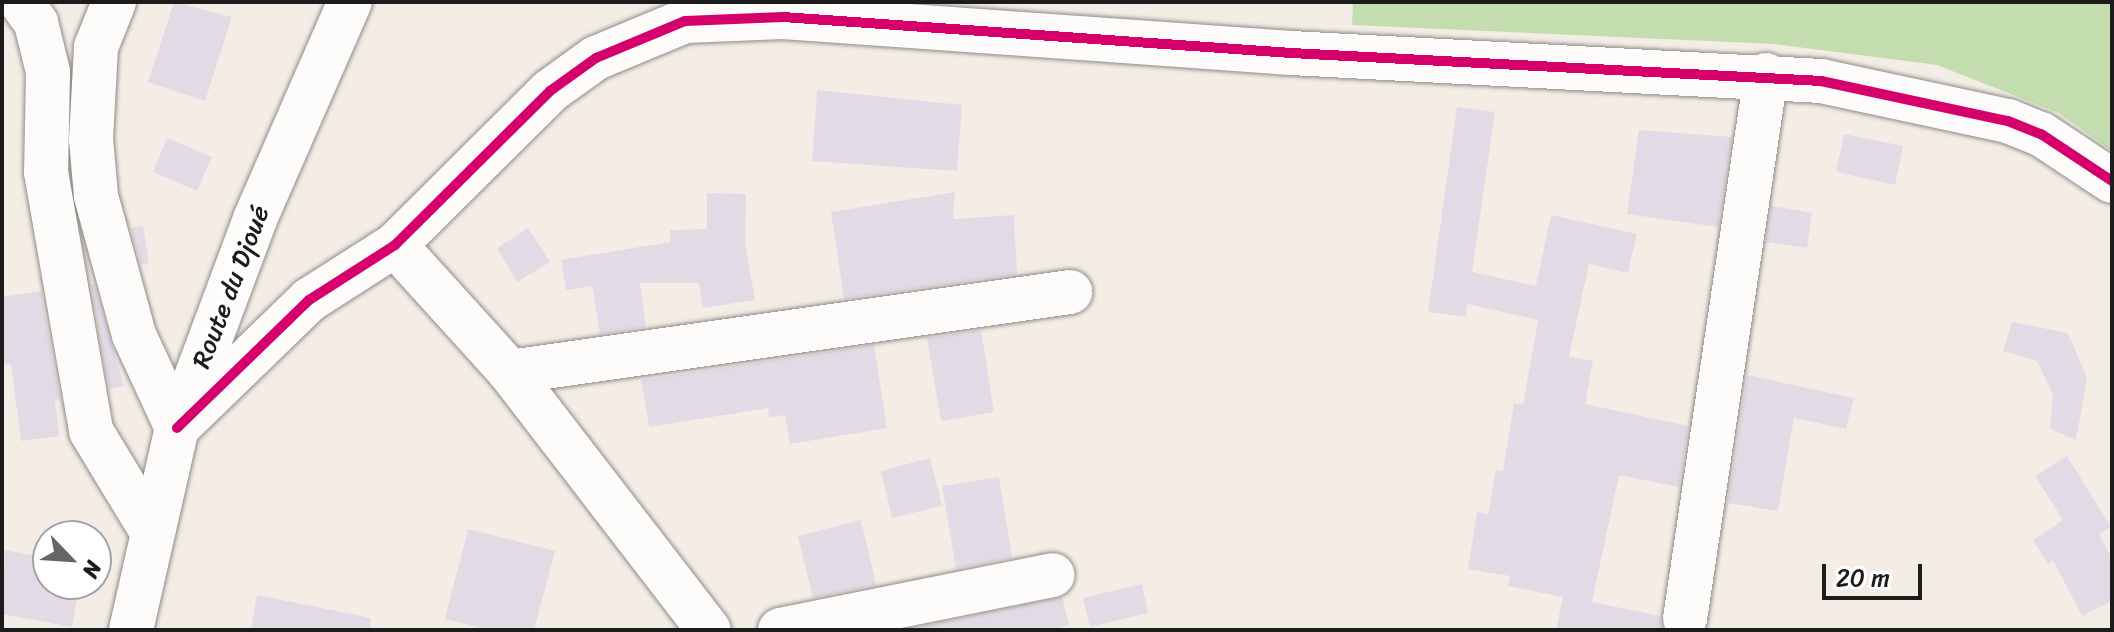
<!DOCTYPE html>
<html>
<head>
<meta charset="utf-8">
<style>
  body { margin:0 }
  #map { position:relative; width:2114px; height:632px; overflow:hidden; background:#f3ede6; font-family:Sriracha,sans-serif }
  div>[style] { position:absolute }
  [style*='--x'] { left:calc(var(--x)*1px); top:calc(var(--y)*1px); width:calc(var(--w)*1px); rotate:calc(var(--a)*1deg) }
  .green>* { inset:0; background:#c3ddae }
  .building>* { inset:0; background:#e2dbe6 }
  .roads { filter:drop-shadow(0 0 2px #8e8b87) drop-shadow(0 0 2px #8e8b87) }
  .minor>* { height:44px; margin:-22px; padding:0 22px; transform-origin:22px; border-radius:22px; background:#fdfcfb }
  .major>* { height:44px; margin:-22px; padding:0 22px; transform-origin:22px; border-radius:22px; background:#fdfcfb }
  .cycleway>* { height:10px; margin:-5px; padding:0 5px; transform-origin:5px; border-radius:5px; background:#d6006c }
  span { translate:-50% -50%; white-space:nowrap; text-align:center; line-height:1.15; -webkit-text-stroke:7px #fff; paint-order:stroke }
  .street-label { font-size:26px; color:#1c1c1c }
  .frame { position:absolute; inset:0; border:4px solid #1c1c1c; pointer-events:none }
  .north { position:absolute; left:32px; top:520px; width:80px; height:80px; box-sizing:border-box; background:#fff; border:2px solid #a4a4a4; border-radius:50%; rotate:115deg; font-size:22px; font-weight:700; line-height:32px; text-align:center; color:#1c1c1c }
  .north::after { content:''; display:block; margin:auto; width:28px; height:36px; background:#676563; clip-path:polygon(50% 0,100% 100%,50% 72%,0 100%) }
  .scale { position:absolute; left:1822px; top:564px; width:100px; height:36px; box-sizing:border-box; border:4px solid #1c1c1c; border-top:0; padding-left:10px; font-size:24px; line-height:28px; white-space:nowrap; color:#1c1c1c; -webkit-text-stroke:6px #fff; paint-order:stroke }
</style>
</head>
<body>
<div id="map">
  <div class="green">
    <div style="clip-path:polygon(1353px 2px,2112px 2px,2112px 151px,2059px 113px,1937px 65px,1775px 44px,1352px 25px)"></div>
  </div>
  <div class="building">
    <div style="clip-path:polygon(174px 2px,232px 17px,205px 101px,148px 82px)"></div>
    <div style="clip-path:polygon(817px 90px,962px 105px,957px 171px,812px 161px)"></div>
    <div style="clip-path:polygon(1457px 107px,1495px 112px,1472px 272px,1536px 286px,1551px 215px,1637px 234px,1628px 273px,1589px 264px,1569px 357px,1593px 361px,1585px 404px,1688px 426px,1679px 487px,1619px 475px,1592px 602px,1660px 616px,1663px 630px,1556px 630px,1563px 597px,1508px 586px,1510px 576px,1468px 569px,1477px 512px,1488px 514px,1496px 470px,1503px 471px,1514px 403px,1523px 405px,1538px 320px,1467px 304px,1466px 317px,1428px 312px)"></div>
    <div style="clip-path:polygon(1639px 130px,1732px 137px,1718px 227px,1627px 214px)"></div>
    <div style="clip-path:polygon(1844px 134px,1903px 146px,1895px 185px,1836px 172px)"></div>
    <div style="clip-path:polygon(167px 138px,212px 157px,197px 191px,153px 172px)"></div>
    <div style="clip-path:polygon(955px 192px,953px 219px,1014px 215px,1017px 274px,844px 299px,831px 212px)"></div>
    <div style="clip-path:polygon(707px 193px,746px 194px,745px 241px,755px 300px,703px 308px,699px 283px,640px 283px,646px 327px,600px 334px,592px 286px,566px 290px,561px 260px,670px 242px,670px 230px,707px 229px)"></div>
    <div style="clip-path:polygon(1772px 206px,1812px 213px,1807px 248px,1766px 242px)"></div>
    <div style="clip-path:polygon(143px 226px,149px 263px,141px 265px,131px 228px)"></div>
    <div style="clip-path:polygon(528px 228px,550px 262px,517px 282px,497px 248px)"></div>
    <div style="clip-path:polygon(91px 284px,94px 284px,124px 386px,109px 389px)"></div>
    <div style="clip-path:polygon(41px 291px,60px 399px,55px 400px,59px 436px,21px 441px,11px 365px,2px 364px,2px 297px)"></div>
    <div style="clip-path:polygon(2012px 322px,2068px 333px,2087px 378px,2076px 440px,2050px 429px,2053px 395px,2037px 361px,2003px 351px)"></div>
    <div style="clip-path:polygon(981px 330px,994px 412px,941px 421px,927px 338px)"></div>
    <div style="clip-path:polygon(874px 345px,887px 428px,790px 444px,785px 415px,769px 417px,768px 408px,649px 427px,641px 380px)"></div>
    <div style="clip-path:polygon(1747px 375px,1854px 398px,1846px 429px,1794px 418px,1778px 511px,1728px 503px)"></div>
    <div style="clip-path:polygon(2067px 456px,2111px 527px,2099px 534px,2112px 559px,2112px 601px,2082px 616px,2053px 560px,2048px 564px,2033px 540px,2063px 520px,2035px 476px)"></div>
    <div style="clip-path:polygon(930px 458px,942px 506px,892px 518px,881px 471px)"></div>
    <div style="clip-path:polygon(999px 477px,1012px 558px,956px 569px,942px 486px)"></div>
    <div style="clip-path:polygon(861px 520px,876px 585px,813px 598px,798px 536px)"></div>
    <div style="clip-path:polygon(468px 529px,555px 551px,534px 630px,490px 630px,445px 619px)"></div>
    <div style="clip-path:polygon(5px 550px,48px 558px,48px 584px,80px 584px,72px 627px,2px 614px)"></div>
    <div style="clip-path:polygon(1142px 584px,1148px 613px,1090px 627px,1083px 598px)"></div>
    <div style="clip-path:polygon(257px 595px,371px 618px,370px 630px,251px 630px)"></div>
    <div style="clip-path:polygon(1062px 597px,1069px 625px,1048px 630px,906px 630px)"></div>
  </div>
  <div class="roads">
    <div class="minor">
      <div style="--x:21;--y:2;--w:26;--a:54"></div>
      <div style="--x:36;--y:23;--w:50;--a:76.2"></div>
      <div style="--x:48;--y:72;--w:100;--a:91.1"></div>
      <div style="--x:46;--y:172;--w:263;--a:80.1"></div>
      <div style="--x:91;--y:431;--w:116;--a:58.8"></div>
      <div style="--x:114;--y:2;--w:48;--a:111.8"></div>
      <div style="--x:96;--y:47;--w:92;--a:93.1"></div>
      <div style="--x:91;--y:139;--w:57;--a:85"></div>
      <div style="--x:96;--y:196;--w:144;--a:74.7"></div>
      <div style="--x:134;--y:335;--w:102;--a:65.2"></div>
      <div style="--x:177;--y:428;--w:184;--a:-44.1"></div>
      <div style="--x:309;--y:300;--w:102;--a:-32.6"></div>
      <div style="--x:395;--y:245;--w:218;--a:-44.8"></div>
      <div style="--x:550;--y:91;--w:57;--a:-35.7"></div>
      <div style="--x:596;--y:58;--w:96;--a:-22.6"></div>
      <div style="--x:685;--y:21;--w:98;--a:-2.3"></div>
      <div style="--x:783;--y:17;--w:509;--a:4.05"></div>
      <div style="--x:1291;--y:53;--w:531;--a:3.02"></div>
      <div style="--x:1821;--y:81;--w:191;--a:12.1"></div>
      <div style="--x:2008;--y:121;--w:35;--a:22"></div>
      <div style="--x:2041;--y:134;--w:85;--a:33.5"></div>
      <div style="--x:395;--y:245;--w:171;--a:47.8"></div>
      <div style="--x:510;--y:372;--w:326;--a:52.4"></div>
      <div style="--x:510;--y:372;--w:566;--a:-8.13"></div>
      <div style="--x:1685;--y:619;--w:550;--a:-81.53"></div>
      <div style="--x:780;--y:630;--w:278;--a:-11.4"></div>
    </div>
    <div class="major">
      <div style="--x:131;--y:630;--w:207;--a:-77.2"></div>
      <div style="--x:177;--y:428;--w:223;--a:-69.5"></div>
      <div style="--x:255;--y:219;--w:237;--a:-66.4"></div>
    </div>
  </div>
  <div class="cycleway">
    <div style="--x:177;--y:428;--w:184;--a:-44.1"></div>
    <div style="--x:309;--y:300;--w:102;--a:-32.6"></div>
    <div style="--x:395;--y:245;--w:218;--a:-44.8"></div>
    <div style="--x:550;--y:91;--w:57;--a:-35.7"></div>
    <div style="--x:596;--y:58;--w:96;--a:-22.6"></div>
    <div style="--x:685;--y:21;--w:98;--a:-2.3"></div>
    <div style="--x:783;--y:17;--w:509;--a:4.05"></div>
    <div style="--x:1291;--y:53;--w:531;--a:3.02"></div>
    <div style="--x:1821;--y:81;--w:191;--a:12.1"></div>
    <div style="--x:2008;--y:121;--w:35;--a:22"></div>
    <div style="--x:2041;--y:134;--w:85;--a:33.5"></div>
  </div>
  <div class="street-label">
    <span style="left:231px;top:287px;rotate:-69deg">Route du Djoué</span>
  </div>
  <div class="frame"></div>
  <div class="north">N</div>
  <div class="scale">20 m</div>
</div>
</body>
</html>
